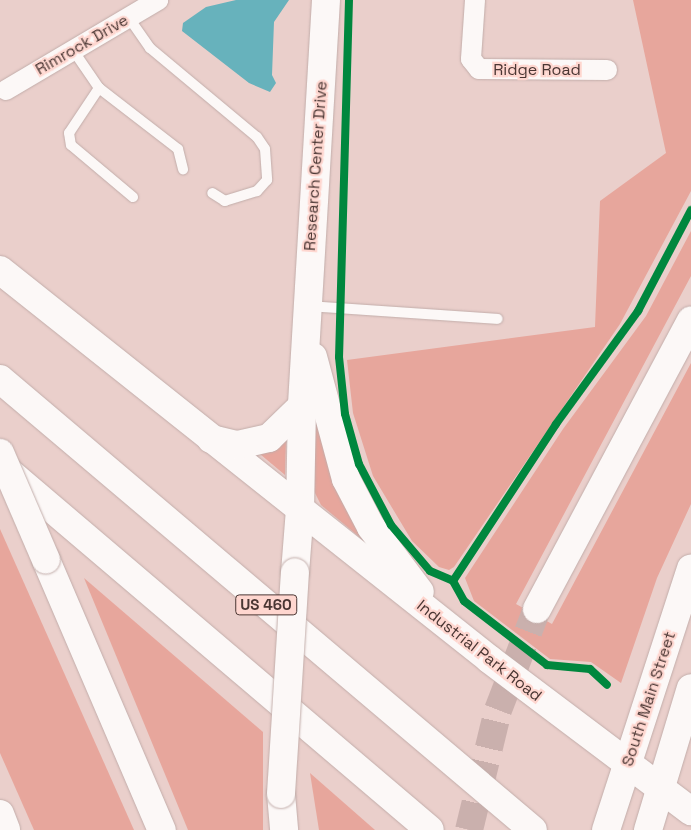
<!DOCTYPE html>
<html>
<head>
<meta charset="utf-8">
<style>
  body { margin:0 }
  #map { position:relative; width:691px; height:830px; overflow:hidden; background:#eacfcb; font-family:"Space Grotesk",sans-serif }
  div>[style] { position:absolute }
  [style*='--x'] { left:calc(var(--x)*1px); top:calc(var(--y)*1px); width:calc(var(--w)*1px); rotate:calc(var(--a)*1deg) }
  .green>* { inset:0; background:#e7a69c }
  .water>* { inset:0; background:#67b2bc }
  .highway-tunnel>* { height:28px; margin-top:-14px; transform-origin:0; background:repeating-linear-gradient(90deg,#cab0ad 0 28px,transparent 0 42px) }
  .roads { filter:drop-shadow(0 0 1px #c2adaa) drop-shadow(0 0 1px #c2adaa) }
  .lane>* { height:10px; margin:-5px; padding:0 5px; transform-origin:5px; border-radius:5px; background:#fcf8f7 }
  .street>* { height:20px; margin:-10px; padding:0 10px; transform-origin:10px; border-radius:10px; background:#fcf8f7 }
  .secondary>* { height:28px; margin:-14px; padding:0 14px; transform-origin:14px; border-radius:14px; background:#fcf8f7 }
  .primary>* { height:28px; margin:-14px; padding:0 14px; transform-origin:14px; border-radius:14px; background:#fcf8f7 }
  .highway>* { height:28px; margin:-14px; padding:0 14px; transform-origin:14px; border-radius:14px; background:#fcf8f7 }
  .bridges { filter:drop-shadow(0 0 1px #c2adaa) drop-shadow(0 0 1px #c2adaa) }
  .highway-bridge>* { height:28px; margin:-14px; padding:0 14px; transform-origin:14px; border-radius:14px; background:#fcf8f7 }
  .cycleway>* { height:8px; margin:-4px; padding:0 4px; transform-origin:4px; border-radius:4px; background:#00873e }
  span { translate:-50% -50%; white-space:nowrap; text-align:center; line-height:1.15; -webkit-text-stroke:4.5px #fed6cf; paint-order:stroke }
  .shield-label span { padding:1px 4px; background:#fed6cf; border:1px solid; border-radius:4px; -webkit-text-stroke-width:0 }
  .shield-label { font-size:15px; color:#4a3633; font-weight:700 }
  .street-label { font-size:16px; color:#4a3633 }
</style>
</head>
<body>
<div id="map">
  <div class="green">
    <div style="clip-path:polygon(633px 0,691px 0,691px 191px,620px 324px,454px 567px,449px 570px,439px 567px,412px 541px,373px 476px,353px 413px,347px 360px,595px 327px,600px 201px,666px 153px)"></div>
    <div style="clip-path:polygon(691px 231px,691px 276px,516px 604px,552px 624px,691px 363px,691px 504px,657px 578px,621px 683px,591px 662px,550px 659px,474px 601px,465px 578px,563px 429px,646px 316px)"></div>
    <div style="clip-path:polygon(316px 402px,381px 555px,321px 505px,313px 489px)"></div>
    <div style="clip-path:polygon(286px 440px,285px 475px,260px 454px)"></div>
    <div style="clip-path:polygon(0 529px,134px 830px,34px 830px,0 753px)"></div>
    <div style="clip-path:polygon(84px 578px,263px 732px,263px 830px,188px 830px)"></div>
    <div style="clip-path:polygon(310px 773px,375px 830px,319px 830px)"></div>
  </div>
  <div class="water">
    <div style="clip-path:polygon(236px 0,289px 0,274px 22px,272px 75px,276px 83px,270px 92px,249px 83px,182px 31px,183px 23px,206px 7px)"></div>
  </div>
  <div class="highway-tunnel">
    <div style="--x:469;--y:830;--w:123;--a:-76.4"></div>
    <div style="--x:498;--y:710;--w:108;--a:-68.9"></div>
  </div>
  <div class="roads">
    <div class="lane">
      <div style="--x:129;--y:18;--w:37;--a:55"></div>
      <div style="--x:150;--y:48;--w:139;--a:39.8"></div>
      <div style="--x:257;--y:137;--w:14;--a:56"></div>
      <div style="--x:265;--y:149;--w:31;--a:86"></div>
      <div style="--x:267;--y:180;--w:15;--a:132"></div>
      <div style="--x:257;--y:191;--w:34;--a:163"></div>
      <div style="--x:225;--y:201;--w:15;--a:-148"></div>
      <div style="--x:73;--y:50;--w:46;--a:55.6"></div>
      <div style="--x:99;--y:88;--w:100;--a:37.7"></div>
      <div style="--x:178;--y:149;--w:21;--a:76"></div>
      <div style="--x:99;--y:88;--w:54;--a:123.7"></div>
      <div style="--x:69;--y:133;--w:12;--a:81"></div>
      <div style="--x:71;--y:145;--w:81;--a:40"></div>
      <div style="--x:309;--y:306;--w:189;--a:3.9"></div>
    </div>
    <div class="street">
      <div style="--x:475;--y:0;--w:59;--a:93.9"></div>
      <div style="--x:471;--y:59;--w:13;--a:51"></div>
      <div style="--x:479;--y:69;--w:128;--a:0.4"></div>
      <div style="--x:6;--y:90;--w:177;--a:-30.6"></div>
    </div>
    <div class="secondary">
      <div style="--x:326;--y:0;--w:407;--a:93.4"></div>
      <div style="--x:302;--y:406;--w:103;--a:91.1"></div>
      <div style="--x:300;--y:509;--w:241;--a:38.4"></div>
      <div style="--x:489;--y:659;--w:253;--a:37"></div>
      <div style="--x:313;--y:357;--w:126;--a:74.9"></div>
      <div style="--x:346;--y:479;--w:54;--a:62.5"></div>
      <div style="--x:371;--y:527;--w:81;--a:53"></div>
    </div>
    <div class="primary">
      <div style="--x:606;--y:830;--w:275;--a:-72"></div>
      <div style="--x:648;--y:830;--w:148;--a:-73.2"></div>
    </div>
    <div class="highway">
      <div style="--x:0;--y:270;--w:384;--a:38.5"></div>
      <div style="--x:300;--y:509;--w:63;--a:94.5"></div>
      <div style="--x:0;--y:379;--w:698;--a:40.24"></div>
      <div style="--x:211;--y:439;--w:28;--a:13"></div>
      <div style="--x:238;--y:445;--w:32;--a:-13"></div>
      <div style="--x:269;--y:438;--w:46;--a:-44.1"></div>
      <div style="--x:3;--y:467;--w:560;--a:40.37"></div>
      <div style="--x:46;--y:560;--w:294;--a:66.8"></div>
      <div style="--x:537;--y:609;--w:327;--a:-61.9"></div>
      <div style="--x:281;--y:794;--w:36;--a:85"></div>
      <div style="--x:0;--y:814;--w:17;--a:69"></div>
    </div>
  </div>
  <div class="bridges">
    <div class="highway-bridge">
      <div style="--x:0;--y:453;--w:116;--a:66.7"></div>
      <div style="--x:281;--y:794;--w:222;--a:-86.4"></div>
    </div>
  </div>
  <div class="cycleway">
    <div style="--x:349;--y:0;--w:357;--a:91.6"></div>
    <div style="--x:339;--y:357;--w:57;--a:84"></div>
    <div style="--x:345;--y:414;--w:52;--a:74.4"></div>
    <div style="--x:359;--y:464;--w:69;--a:62.3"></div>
    <div style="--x:391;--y:525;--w:60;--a:49.7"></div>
    <div style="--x:430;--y:571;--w:25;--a:23"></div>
    <div style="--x:453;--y:581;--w:23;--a:61"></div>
    <div style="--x:464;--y:601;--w:105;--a:37.6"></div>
    <div style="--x:547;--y:665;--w:43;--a:5.3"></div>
    <div style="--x:590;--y:669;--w:23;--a:43"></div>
    <div style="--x:453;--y:581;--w:188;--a:-56.7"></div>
    <div style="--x:556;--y:424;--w:140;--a:-54"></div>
    <div style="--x:638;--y:311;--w:114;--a:-62.3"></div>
  </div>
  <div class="shield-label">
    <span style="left:266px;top:605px">US 460</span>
  </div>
  <div class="street-label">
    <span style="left:82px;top:45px;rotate:-30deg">Rimrock Drive</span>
    <span style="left:537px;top:70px">Ridge Road</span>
    <span style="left:316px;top:166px;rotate:-86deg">Research Center Drive</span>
    <span style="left:479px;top:651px;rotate:38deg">Industrial Park Road</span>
    <span style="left:649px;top:699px;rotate:-72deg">South Main Street</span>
  </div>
</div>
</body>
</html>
